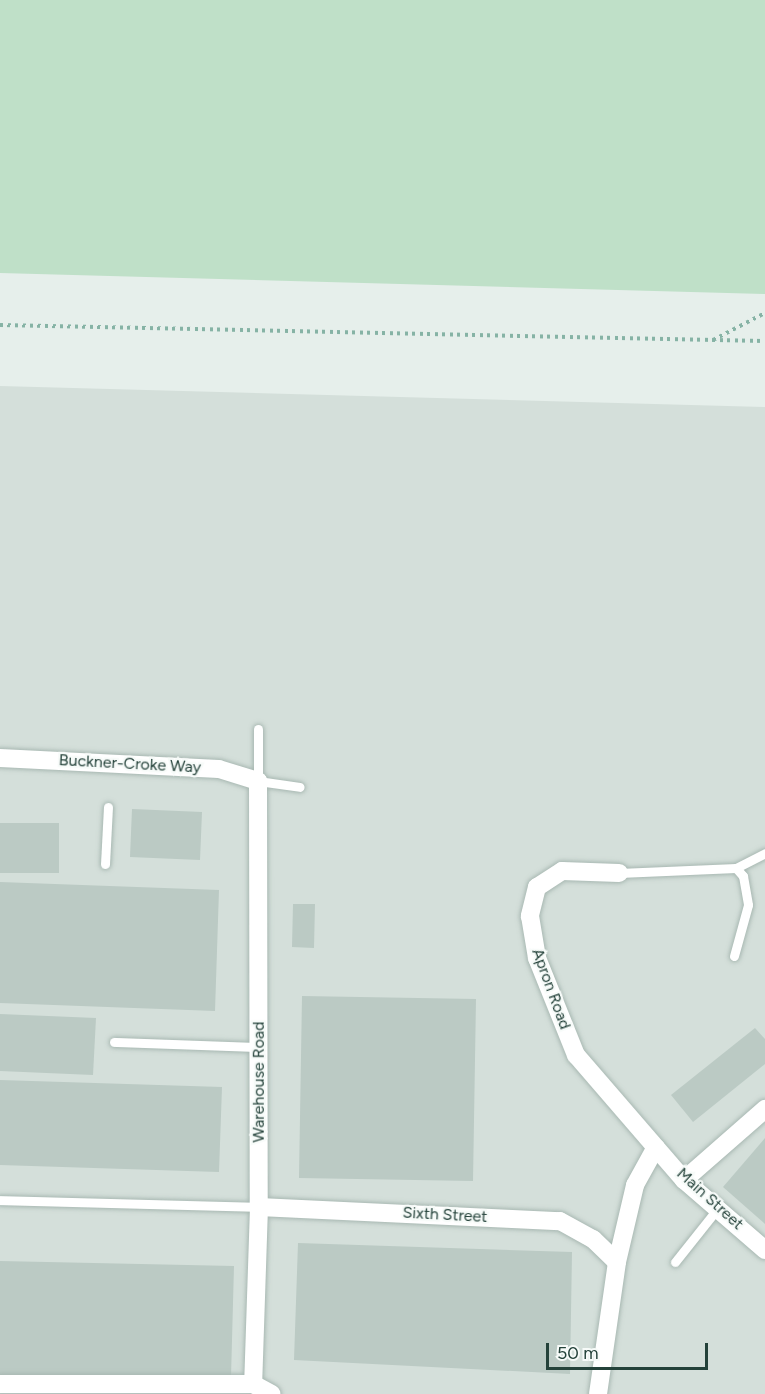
<!DOCTYPE html>
<html>
<head>
<meta charset="utf-8">
<style>
  body { margin:0 }
  #map { position:relative; width:765px; height:1394px; overflow:hidden; background:#e6efeb; font-family:Figtree,sans-serif }
  div>[style] { position:absolute }
  [style*='--x'] { left:calc(var(--x)*1px); top:calc(var(--y)*1px); width:calc(var(--w)*1px); rotate:calc(var(--a)*1deg) }
  .built>* { inset:0; background:#d4dfda }
  .green>* { inset:0; background:#bfe0c8 }
  .building>* { inset:0; background:#bbcac4 }
  .path>* { height:4px; margin-top:-2px; transform-origin:0; background:repeating-linear-gradient(90deg,#86b3a5 0 3px,transparent 0 7.5px) }
  .roads { filter:drop-shadow(0 0 2px #a8b8b2) drop-shadow(0 0 2px #a8b8b2) }
  .service>* { height:9px; margin:-4.5px; padding:0 4.5px; transform-origin:4.5px; border-radius:4.5px; background:#fff }
  .minor>* { height:18px; margin:-9px; padding:0 9px; transform-origin:9px; border-radius:9px; background:#fff }
  span { translate:-50% -50%; white-space:nowrap; text-align:center; line-height:1.15; -webkit-text-stroke:4.5px #f7fbf9; paint-order:stroke }
  .street-label { font-size:16px; color:#24423a }
  .scale { position:absolute; left:546px; top:1343px; width:162px; height:27px; box-sizing:border-box; border:3px solid #24423a; border-top:0; padding-left:8px; font-size:18px; line-height:21px; white-space:nowrap; color:#24423a; -webkit-text-stroke:4px #f7fbf9; paint-order:stroke }
</style>
</head>
<body>
<div id="map">
  <div class="built">
    <div style="clip-path:polygon(0 386px,765px 407px,765px 1394px,0 1394px)"></div>
  </div>
  <div class="green">
    <div style="clip-path:polygon(0 0,765px 0,765px 294px,0 273px)"></div>
  </div>
  <div class="building">
    <div style="clip-path:polygon(132px 809px,202px 812px,200px 860px,130px 857px)"></div>
    <div style="clip-path:polygon(0 823px,59px 823px,59px 873px,0 873px)"></div>
    <div style="clip-path:polygon(0 882px,219px 890px,215px 1011px,0 1003px)"></div>
    <div style="clip-path:polygon(293px 904px,315px 904px,314px 948px,292px 947px)"></div>
    <div style="clip-path:polygon(302px 996px,476px 999px,473px 1181px,299px 1178px)"></div>
    <div style="clip-path:polygon(0 1014px,96px 1018px,93px 1075px,0 1071px)"></div>
    <div style="clip-path:polygon(755px 1028px,765px 1039px,765px 1064px,693px 1122px,671px 1095px)"></div>
    <div style="clip-path:polygon(0 1080px,222px 1087px,219px 1172px,0 1165px)"></div>
    <div style="clip-path:polygon(765px 1138px,765px 1224px,723px 1187px)"></div>
    <div style="clip-path:polygon(298px 1243px,572px 1252px,570px 1374px,294px 1360px)"></div>
    <div style="clip-path:polygon(0 1261px,234px 1266px,231px 1377px,0 1380px)"></div>
  </div>
  <div class="path">
    <div style="--x:0;--y:325;--w:765;--a:1.2"></div>
    <div style="--x:713;--y:340;--w:59;--a:-27.4"></div>
  </div>
  <div class="roads">
    <div class="service">
      <div style="--x:258;--y:729;--w:52;--a:90"></div>
      <div style="--x:258;--y:781;--w:42;--a:8.1"></div>
      <div style="--x:105;--y:864;--w:57;--a:-87"></div>
      <div style="--x:736;--y:868;--w:33;--a:-27"></div>
      <div style="--x:619;--y:873;--w:117;--a:-2.4"></div>
      <div style="--x:736;--y:868;--w:11;--a:49"></div>
      <div style="--x:743;--y:876;--w:29;--a:80"></div>
      <div style="--x:748;--y:905;--w:53;--a:105.4"></div>
      <div style="--x:114;--y:1042;--w:145;--a:2"></div>
      <div style="--x:0;--y:1200;--w:259;--a:1.5"></div>
      <div style="--x:675;--y:1262;--w:69;--a:-51.5"></div>
    </div>
    <div class="minor">
      <div style="--x:0;--y:758;--w:219;--a:2.9"></div>
      <div style="--x:219;--y:769;--w:41;--a:17.1"></div>
      <div style="--x:258;--y:781;--w:426;--a:89.9"></div>
      <div style="--x:259;--y:1207;--w:177;--a:91.9"></div>
      <div style="--x:619;--y:873;--w:57;--a:-178"></div>
      <div style="--x:562;--y:871;--w:30;--a:147"></div>
      <div style="--x:537;--y:887;--w:30;--a:104"></div>
      <div style="--x:530;--y:916;--w:43;--a:80.5"></div>
      <div style="--x:537;--y:958;--w:105;--a:68.1"></div>
      <div style="--x:576;--y:1055;--w:165;--a:49.2"></div>
      <div style="--x:684;--y:1180;--w:107;--a:40.8"></div>
      <div style="--x:684;--y:1180;--w:108;--a:-41.2"></div>
      <div style="--x:259;--y:1207;--w:301;--a:2.7"></div>
      <div style="--x:560;--y:1221;--w:38;--a:29"></div>
      <div style="--x:593;--y:1239;--w:33;--a:44"></div>
      <div style="--x:0;--y:1384;--w:253;--a:0"></div>
      <div style="--x:253;--y:1384;--w:21;--a:28"></div>
      <div style="--x:598;--y:1394;--w:133;--a:-81.8"></div>
      <div style="--x:617;--y:1262;--w:79;--a:-76.8"></div>
      <div style="--x:635;--y:1185;--w:43;--a:-61.1"></div>
    </div>
  </div>
  <div class="street-label">
    <span style="left:130px;top:764px;rotate:3deg">Buckner-Croke Way</span>
    <span style="left:551px;top:989px;rotate:70deg">Apron Road</span>
    <span style="left:259px;top:1082px;rotate:-90deg">Warehouse Road</span>
    <span style="left:710px;top:1199px;rotate:42deg">Main Street</span>
    <span style="left:445px;top:1215px;rotate:3deg">Sixth Street</span>
  </div>
  <div class="scale">50 m</div>
</div>
</body>
</html>
